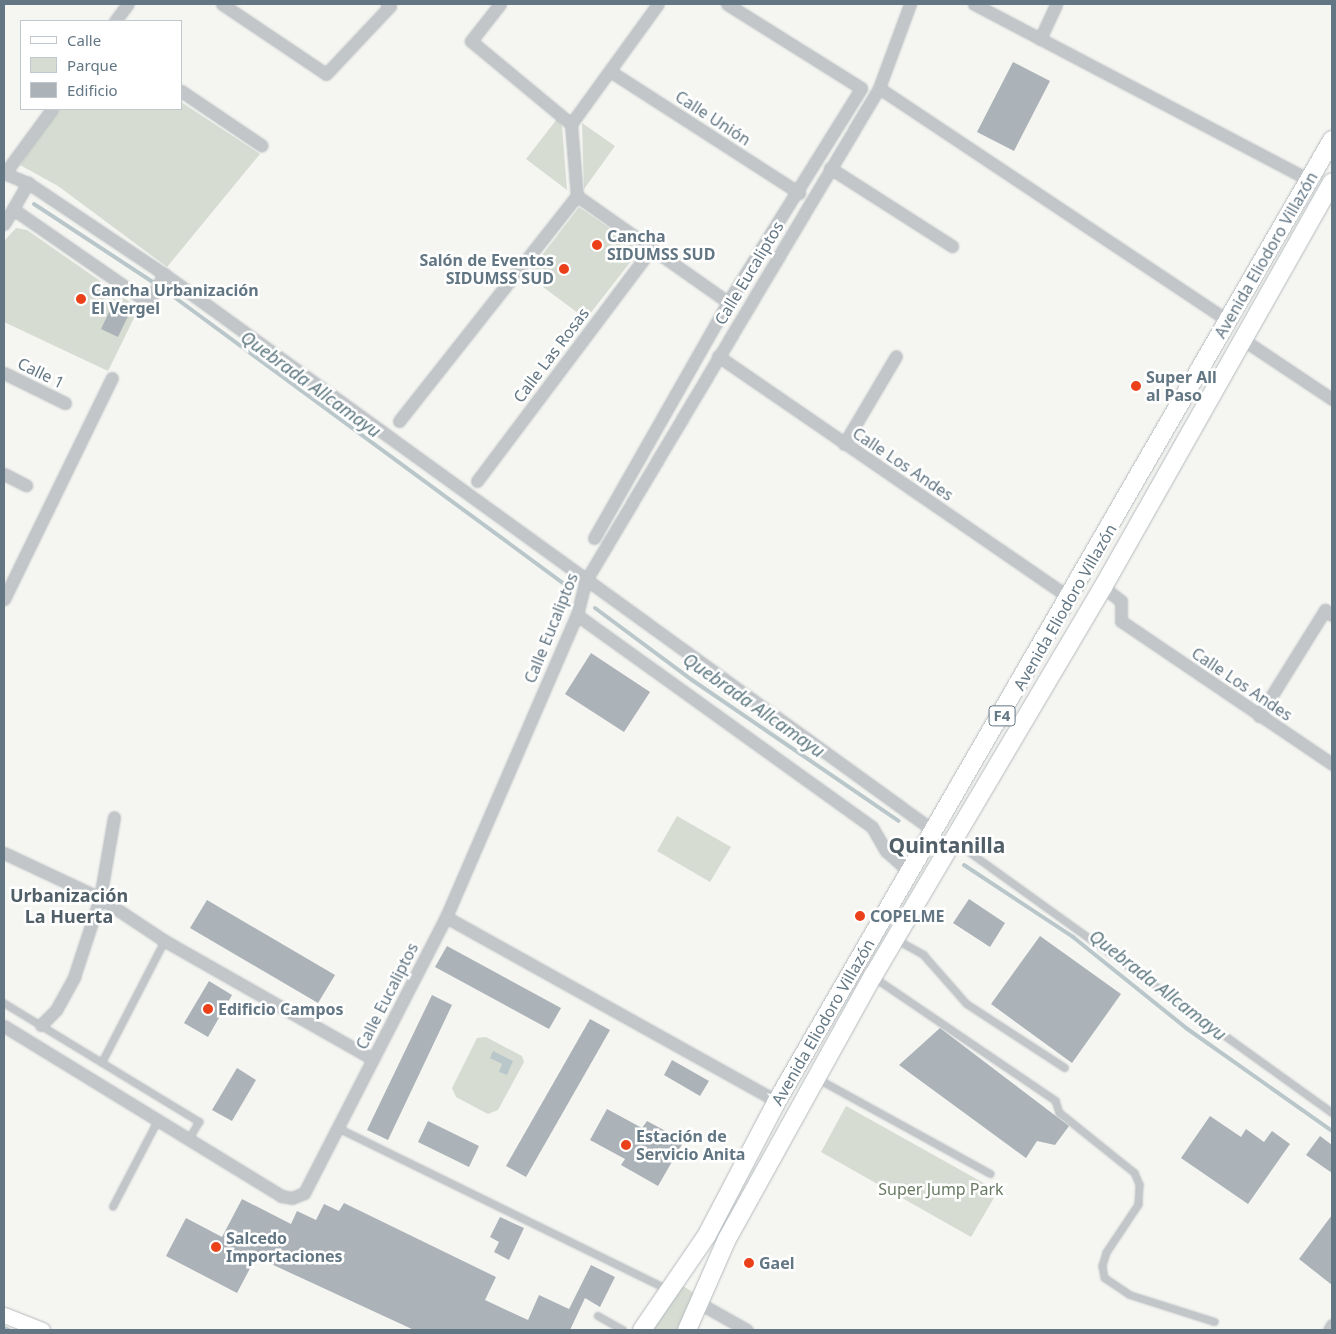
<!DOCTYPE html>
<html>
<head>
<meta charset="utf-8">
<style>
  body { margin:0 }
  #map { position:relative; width:1336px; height:1334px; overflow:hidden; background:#f5f5f1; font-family:"Noto Sans",sans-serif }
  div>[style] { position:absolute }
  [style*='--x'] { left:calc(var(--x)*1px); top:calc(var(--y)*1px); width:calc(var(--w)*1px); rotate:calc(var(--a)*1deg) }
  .green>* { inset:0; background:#d6dcd2 }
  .water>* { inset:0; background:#b9c7cb }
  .stream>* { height:4px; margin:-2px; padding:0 2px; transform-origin:2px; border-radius:2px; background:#b9c7cb }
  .building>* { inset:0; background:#abb3b8 }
  .roads { filter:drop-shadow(0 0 1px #b4babe) drop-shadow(0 0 1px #b4babe) }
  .service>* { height:5.5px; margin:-2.75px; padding:0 2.75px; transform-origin:2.75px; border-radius:2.75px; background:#c2c6c9 }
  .minor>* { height:11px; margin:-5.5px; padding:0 5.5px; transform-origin:5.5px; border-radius:5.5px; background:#c2c6c9 }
  .secondary>* { height:15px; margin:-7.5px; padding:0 7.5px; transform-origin:7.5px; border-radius:7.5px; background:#fff }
  .trunk>* { height:18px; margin:-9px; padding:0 9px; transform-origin:9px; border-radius:9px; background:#fff }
  .dots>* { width:14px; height:14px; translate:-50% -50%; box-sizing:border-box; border:2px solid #fff; border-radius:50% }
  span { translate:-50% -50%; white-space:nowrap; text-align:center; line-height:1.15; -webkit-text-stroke:5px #fff; paint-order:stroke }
  .shield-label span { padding:1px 4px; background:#fff; border:1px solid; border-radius:4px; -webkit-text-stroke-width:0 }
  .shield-label { font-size:15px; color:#627683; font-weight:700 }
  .street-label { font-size:16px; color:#627683 }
  .poi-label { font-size:16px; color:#627683; font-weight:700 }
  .left { translate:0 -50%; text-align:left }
  .right { translate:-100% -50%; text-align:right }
  .park-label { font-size:16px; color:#687a62 }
  .water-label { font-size:18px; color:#5e7981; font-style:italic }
  .neighbourhood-label { font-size:18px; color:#515f68; font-weight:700 }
  .district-label { font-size:21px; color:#515f68; font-weight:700 }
  .frame { position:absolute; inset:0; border:5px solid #627683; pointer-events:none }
  .legend { position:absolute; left:20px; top:20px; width:162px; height:90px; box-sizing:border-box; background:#fff; border:1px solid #c0c8cd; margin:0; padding:6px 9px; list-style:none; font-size:15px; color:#627683 }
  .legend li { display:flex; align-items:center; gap:10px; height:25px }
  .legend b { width:25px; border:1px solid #c0c8cd }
</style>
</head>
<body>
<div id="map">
  <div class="green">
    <div style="clip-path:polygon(181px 102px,260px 154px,167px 267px,58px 186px,20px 165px,58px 109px,181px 109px)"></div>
    <div style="clip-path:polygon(557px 119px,562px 126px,567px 190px,526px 159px)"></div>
    <div style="clip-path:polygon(582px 123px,615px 146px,584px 189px)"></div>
    <div style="clip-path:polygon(579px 207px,634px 245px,635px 256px,586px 319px,527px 275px)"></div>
    <div style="clip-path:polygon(16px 228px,27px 230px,139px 308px,108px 371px,4px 322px,4px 241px)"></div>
    <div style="clip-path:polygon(677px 816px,731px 847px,710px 882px,657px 851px)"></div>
    <div style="clip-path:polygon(486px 1037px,522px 1056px,524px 1062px,498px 1110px,488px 1114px,456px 1097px,452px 1088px,477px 1038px)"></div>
    <div style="clip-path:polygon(846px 1106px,998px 1191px,971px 1237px,821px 1152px)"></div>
    <div style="clip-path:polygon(683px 1286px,694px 1293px,677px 1330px,652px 1330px)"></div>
  </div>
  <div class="water">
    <div style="clip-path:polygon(493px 1051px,513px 1061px,507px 1075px,499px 1072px,502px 1064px,490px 1058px)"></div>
  </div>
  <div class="stream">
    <div style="--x:34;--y:204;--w:153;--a:33.3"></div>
    <div style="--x:162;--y:288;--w:508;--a:36.35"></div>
    <div style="--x:595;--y:608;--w:121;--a:36.6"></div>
    <div style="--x:692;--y:680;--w:250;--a:34.3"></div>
    <div style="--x:964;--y:865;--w:131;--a:33.4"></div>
    <div style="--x:1073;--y:937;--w:145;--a:38.8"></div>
    <div style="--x:1186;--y:1028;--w:179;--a:35.2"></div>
    <div style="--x:4;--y:1328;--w:5;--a:22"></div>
  </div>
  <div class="building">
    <div style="clip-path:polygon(1013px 62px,1050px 81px,1014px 151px,977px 132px)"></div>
    <div style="clip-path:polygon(114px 302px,131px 310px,118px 337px,101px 329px)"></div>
    <div style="clip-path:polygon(591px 653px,650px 692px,624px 732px,565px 694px)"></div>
    <div style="clip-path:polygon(969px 899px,1005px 923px,990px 947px,953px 923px)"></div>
    <div style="clip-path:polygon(207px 900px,335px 975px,318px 1003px,190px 928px)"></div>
    <div style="clip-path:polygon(1040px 936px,1121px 994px,1072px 1063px,991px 1004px)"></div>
    <div style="clip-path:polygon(447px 946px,561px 1008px,549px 1029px,435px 967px)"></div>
    <div style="clip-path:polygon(209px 981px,232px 995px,208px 1037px,184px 1023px)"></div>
    <div style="clip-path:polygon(432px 995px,452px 1005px,388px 1140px,367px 1130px)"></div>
    <div style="clip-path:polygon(590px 1019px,610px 1030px,526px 1177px,506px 1166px)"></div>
    <div style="clip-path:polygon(940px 1028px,1069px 1126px,1055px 1145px,1037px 1141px,1026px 1158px,899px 1065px)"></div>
    <div style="clip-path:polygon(672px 1060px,709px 1081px,700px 1096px,664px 1075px)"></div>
    <div style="clip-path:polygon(237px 1068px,256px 1080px,232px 1121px,212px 1110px)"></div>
    <div style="clip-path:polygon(607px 1109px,642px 1128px,647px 1121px,684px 1141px,658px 1186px,621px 1165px,625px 1159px,590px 1140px)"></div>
    <div style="clip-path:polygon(1210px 1116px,1241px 1137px,1246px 1129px,1264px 1142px,1272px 1131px,1290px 1144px,1248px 1204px,1181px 1158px)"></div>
    <div style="clip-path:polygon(428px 1121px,479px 1146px,469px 1167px,418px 1142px)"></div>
    <div style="clip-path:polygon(1320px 1136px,1332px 1145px,1332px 1173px,1306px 1155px)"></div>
    <div style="clip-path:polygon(242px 1199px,291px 1224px,297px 1211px,316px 1220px,324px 1204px,339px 1211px,344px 1203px,496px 1277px,485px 1300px,528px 1320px,539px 1295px,569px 1309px,591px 1265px,615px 1277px,600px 1307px,585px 1298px,570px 1330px,414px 1330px,256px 1257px,237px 1293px,166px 1256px,186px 1218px,222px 1237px)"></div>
    <div style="clip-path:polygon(1332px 1215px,1332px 1285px,1299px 1259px)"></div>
    <div style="clip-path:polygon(500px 1217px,524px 1228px,509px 1260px,494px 1252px,499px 1242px,490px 1237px)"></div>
  </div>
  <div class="roads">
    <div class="service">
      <div style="--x:954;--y:841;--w:466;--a:35.7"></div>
      <div style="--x:897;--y:940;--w:31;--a:29"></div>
      <div style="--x:924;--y:955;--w:65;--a:48.7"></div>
      <div style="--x:967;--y:1004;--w:117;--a:33.1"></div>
      <div style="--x:875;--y:978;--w:219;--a:34.2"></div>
      <div style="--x:1056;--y:1101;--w:13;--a:72"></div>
      <div style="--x:1060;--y:1113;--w:96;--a:38.7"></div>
      <div style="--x:1135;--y:1173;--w:13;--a:67"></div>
      <div style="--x:1140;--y:1185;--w:20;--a:93"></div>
      <div style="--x:1139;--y:1205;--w:58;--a:123.7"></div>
      <div style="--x:1107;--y:1253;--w:14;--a:107"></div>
      <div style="--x:1103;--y:1266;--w:12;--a:81"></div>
      <div style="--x:1105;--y:1278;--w:30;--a:34"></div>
      <div style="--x:1130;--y:1295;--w:89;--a:17.6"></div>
      <div style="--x:4;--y:1003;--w:229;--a:31.3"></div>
      <div style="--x:200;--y:1122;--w:21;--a:121"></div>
      <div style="--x:102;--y:1063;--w:137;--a:-62.7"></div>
      <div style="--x:818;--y:1079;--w:197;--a:28.8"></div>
      <div style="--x:338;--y:1128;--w:368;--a:26.1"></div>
      <div style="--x:113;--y:1207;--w:97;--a:-62.4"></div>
      <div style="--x:598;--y:1316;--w:29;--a:29"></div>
    </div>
    <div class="minor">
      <div style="--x:222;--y:4;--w:125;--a:33.9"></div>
      <div style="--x:326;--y:74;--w:93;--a:-46.7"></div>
      <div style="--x:390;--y:6;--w:4;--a:-146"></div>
      <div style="--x:500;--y:4;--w:47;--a:128.1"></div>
      <div style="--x:471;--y:41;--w:130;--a:39.7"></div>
      <div style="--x:974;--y:4;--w:378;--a:27.7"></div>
      <div style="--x:115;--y:21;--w:21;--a:-53"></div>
      <div style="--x:1040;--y:39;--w:38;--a:-65"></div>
      <div style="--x:610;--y:71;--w:225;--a:32.8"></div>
      <div style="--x:879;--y:88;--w:420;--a:33.7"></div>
      <div style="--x:181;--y:91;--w:97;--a:34"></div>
      <div style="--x:830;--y:168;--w:145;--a:32.6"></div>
      <div style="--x:4;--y:173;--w:26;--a:23"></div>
      <div style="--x:28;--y:183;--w:164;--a:33.8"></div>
      <div style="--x:164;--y:274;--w:950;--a:35.88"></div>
      <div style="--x:5;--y:173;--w:79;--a:-53.7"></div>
      <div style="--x:577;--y:196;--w:184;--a:35.1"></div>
      <div style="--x:13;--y:209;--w:165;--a:34.7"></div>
      <div style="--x:149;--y:303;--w:33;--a:-63"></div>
      <div style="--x:4;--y:224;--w:48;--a:-59.7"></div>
      <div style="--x:1242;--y:339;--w:108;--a:33.7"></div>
      <div style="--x:718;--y:356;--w:427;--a:34.5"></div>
      <div style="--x:4;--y:373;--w:68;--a:26.2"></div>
      <div style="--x:399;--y:421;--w:287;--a:-51.7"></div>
      <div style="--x:577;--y:196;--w:72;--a:-94.8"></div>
      <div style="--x:571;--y:124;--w:148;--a:-54.1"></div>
      <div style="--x:844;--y:444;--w:102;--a:-59.4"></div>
      <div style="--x:4;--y:474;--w:25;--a:27"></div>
      <div style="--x:477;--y:481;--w:290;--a:-53.1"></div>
      <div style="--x:594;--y:538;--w:271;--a:-60.4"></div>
      <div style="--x:728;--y:302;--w:252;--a:-58.1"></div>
      <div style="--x:861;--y:88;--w:158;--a:-147.9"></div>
      <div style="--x:1103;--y:587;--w:23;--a:38"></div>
      <div style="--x:1121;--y:601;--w:20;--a:90"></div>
      <div style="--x:1121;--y:621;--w:255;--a:34.1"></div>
      <div style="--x:4;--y:599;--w:246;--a:-64"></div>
      <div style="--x:577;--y:615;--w:363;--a:35.7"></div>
      <div style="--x:872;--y:827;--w:28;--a:60"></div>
      <div style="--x:886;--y:851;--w:31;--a:42"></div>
      <div style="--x:1259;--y:716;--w:125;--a:-58.1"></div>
      <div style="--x:1325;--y:610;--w:9;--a:36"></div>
      <div style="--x:4;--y:853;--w:106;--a:25.1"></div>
      <div style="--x:100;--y:898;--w:78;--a:33.5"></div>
      <div style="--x:165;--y:941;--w:239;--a:29.6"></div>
      <div style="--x:446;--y:917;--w:379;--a:29.1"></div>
      <div style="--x:41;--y:1025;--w:21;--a:-45"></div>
      <div style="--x:56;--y:1010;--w:38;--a:-61"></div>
      <div style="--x:74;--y:977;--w:83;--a:-71.8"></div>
      <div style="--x:100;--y:898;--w:82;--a:-80.2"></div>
      <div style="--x:4;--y:1026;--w:325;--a:31.5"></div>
      <div style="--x:281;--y:1196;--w:11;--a:10"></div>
      <div style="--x:292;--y:1198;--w:13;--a:-23"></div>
      <div style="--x:304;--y:1193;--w:310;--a:-62.8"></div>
      <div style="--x:446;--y:917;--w:329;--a:-66.6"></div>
      <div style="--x:577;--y:615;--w:34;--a:-76"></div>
      <div style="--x:585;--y:582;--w:575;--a:-59.24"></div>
      <div style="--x:879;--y:88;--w:90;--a:-69.7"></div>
      <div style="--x:699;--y:1303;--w:55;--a:29.4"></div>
      <div style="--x:1329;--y:1330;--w:6;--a:-59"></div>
    </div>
    <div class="secondary">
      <div style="--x:4;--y:1315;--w:41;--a:21.5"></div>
    </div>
    <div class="trunk">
      <div style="--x:642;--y:1330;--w:115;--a:-55.6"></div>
      <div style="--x:707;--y:1235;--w:151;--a:-62.4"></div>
      <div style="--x:777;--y:1101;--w:1110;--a:-59.99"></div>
      <div style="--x:687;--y:1330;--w:99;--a:-66.3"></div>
      <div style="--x:727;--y:1239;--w:301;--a:-61"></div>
      <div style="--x:873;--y:976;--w:452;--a:-59.4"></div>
      <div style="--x:1103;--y:587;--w:465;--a:-60.5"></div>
    </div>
  </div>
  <div class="dots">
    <div style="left:597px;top:245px;background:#eb411b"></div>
    <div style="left:564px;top:269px;background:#eb411b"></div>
    <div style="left:81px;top:299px;background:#eb411b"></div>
    <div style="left:1136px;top:386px;background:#eb411b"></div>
    <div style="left:860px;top:916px;background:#eb411b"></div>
    <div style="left:208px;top:1009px;background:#eb411b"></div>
    <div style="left:626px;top:1145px;background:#eb411b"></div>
    <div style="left:216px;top:1247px;background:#eb411b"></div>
    <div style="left:749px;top:1263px;background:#eb411b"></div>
  </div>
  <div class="shield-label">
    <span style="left:1002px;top:716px">F4</span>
  </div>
  <div class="street-label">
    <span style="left:713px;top:118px;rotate:33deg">Calle Unión</span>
    <span style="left:1266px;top:255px;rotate:-60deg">Avenida Eliodoro Villazón</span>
    <span style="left:749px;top:273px;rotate:-59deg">Calle Eucaliptos</span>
    <span style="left:551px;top:355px;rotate:-53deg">Calle Las Rosas</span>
    <span style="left:41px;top:373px;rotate:26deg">Calle 1</span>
    <span style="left:903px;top:464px;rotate:34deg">Calle Los Andes</span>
    <span style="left:1065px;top:607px;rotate:-60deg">Avenida Eliodoro Villazón</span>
    <span style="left:551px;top:628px;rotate:-68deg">Calle Eucaliptos</span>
    <span style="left:1242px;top:684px;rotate:34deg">Calle Los Andes</span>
    <span style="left:387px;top:996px;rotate:-63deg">Calle Eucaliptos</span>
    <span style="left:823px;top:1022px;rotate:-60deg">Avenida Eliodoro Villazón</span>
  </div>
  <div class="poi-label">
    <span class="left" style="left:607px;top:245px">Cancha<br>SIDUMSS SUD</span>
    <span class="right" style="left:554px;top:269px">Salón de Eventos<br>SIDUMSS SUD</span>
    <span class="left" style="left:91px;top:299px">Cancha Urbanización<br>El Vergel</span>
    <span class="left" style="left:1146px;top:386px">Super All<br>al Paso</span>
    <span class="left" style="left:870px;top:916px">COPELME</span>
    <span class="left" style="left:218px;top:1009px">Edificio Campos</span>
    <span class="left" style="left:636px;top:1145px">Estación de<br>Servicio Anita</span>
    <span class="left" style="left:226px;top:1247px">Salcedo<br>Importaciones</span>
    <span class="left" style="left:759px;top:1263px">Gael</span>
  </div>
  <div class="park-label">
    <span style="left:941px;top:1189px">Super Jump Park</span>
  </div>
  <div class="water-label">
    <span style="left:311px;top:384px;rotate:36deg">Quebrada Allcamayu</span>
    <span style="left:754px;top:705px;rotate:35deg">Quebrada Allcamayu</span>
    <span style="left:1158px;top:985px;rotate:38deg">Quebrada Allcamayu</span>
  </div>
  <div class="neighbourhood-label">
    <span style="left:69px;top:906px">Urbanización<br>La Huerta</span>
  </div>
  <div class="district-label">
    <span style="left:947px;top:845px">Quintanilla</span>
  </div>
  <div class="frame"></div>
  <ul class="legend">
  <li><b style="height:6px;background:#fff"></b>Calle</li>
  <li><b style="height:14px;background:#d6dcd2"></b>Parque</li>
  <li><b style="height:14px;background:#abb3b8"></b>Edificio</li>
  </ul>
</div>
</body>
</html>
